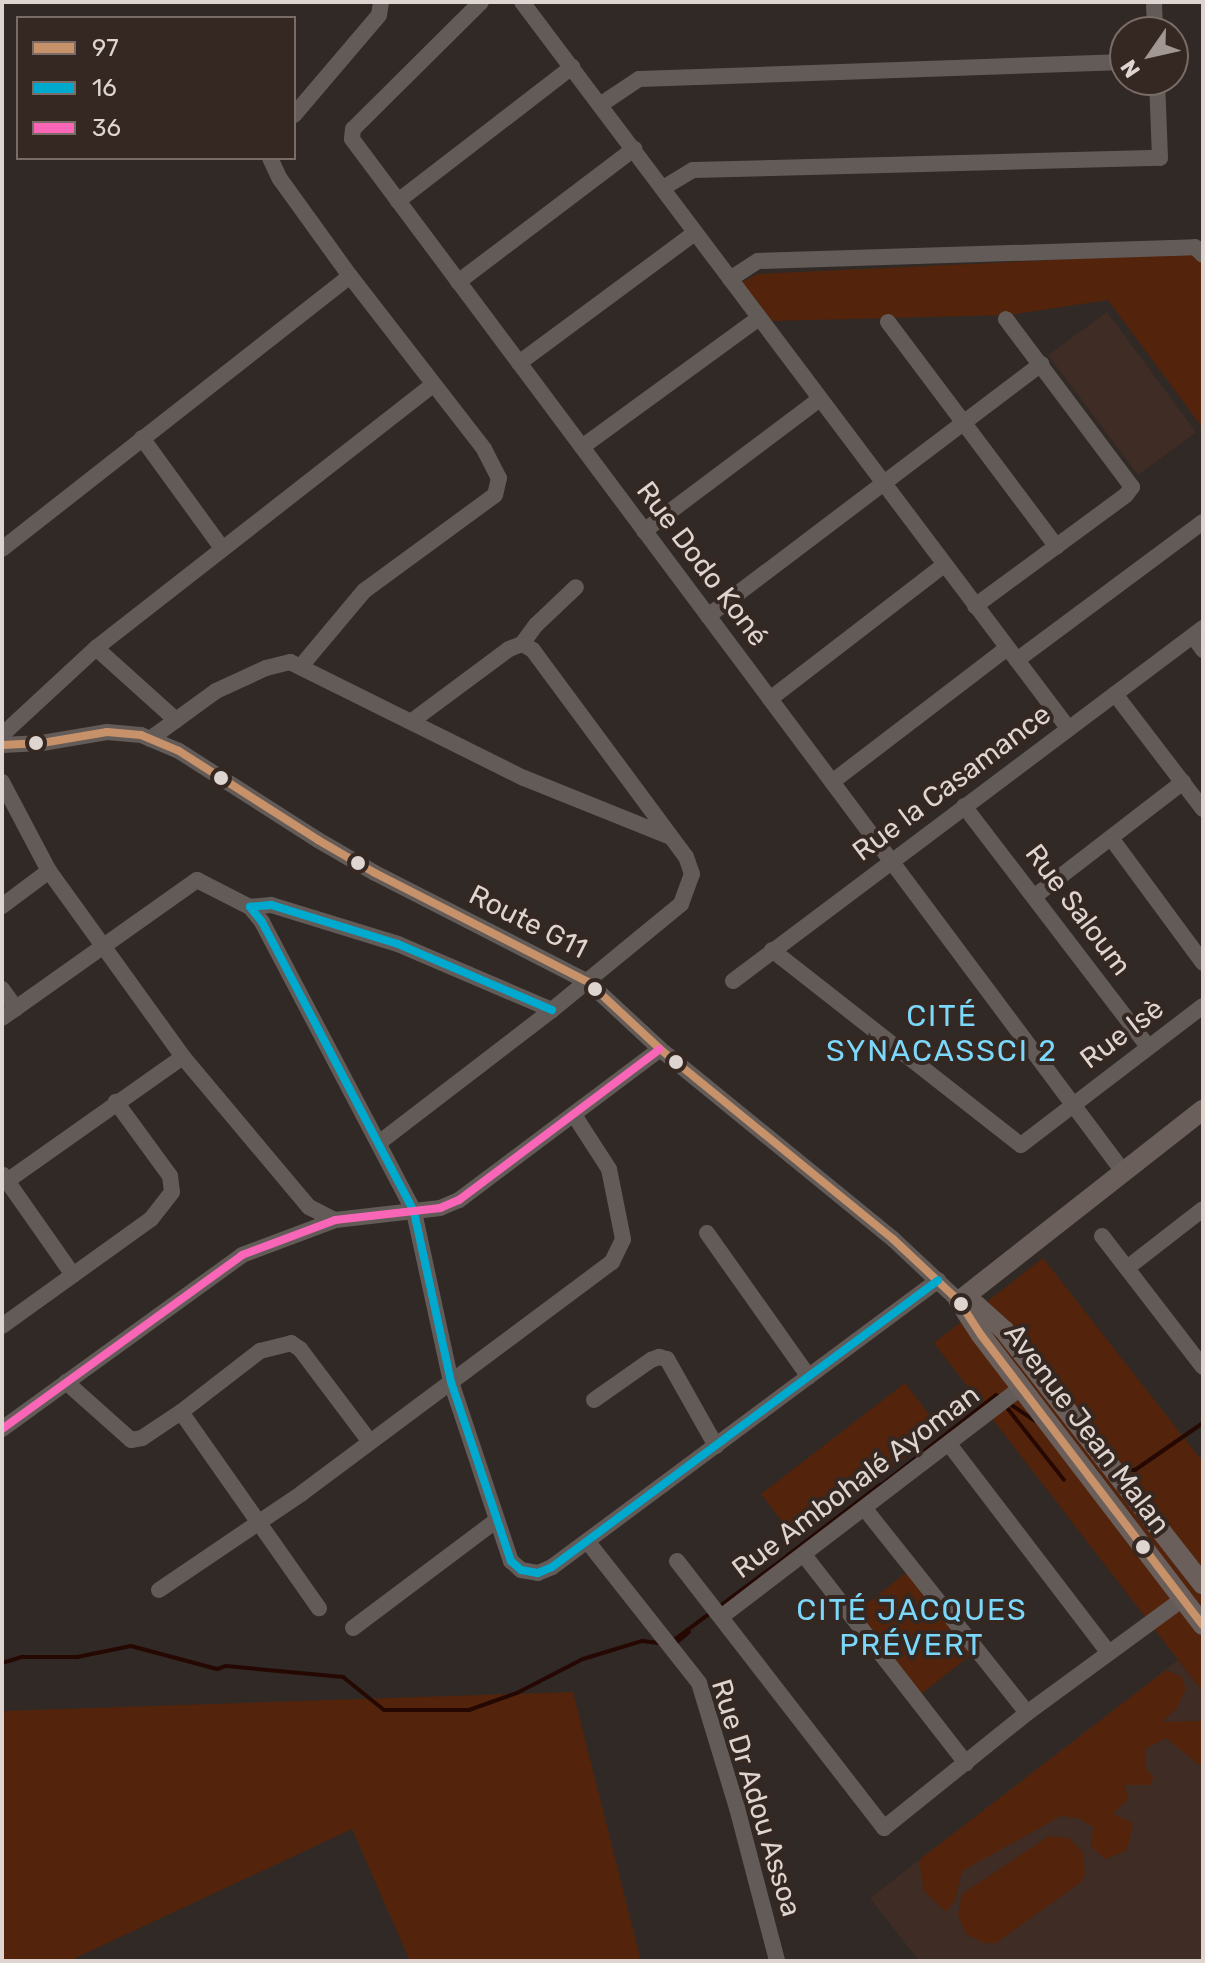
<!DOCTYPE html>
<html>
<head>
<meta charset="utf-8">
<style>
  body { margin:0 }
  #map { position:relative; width:1205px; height:1963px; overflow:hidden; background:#302926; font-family:Rubik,sans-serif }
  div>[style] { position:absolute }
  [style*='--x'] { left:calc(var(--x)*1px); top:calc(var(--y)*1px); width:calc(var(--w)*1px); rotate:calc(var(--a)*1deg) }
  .built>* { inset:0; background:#3f2c24 }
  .green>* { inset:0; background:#53240b }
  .stream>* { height:4px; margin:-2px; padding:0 2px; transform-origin:2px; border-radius:2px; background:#260803 }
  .minor>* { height:16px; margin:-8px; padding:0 8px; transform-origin:8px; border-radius:8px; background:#625b58 }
  .major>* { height:20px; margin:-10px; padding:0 10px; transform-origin:10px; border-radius:10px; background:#6a5f5b }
  .bus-1>* { height:8px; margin:-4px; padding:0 4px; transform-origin:4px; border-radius:4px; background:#c7916a }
  .bus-2>* { height:8px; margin:-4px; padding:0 4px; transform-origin:4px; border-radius:4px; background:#00a9ce }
  .bus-3>* { height:8px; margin:-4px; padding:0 4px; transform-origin:4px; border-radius:4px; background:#fa66b7 }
  .dots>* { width:22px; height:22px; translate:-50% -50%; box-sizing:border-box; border:4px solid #352721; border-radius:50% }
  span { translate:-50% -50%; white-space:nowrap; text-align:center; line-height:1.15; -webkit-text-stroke:8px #352721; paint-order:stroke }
  .street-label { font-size:28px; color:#ded4d0 }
  .neighbourhood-label { font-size:30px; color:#7bd8fa; letter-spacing:2px }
  .frame { position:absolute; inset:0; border:4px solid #ded4d0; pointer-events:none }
  .legend { position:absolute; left:16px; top:16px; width:280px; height:144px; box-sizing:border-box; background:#352721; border:2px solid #796c67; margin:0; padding:10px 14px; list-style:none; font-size:24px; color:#ded4d0 }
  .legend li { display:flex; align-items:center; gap:16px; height:40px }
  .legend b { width:40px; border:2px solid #796c67 }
  .north { position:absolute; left:1109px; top:16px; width:80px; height:80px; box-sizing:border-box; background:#352721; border:2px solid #796c67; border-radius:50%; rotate:236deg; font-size:22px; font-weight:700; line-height:32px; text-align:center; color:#ded4d0 }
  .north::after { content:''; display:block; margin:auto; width:28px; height:36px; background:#a19894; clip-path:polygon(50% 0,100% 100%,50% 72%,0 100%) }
</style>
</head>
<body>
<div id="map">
  <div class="built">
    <div style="clip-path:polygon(1107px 312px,1196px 432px,1138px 475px,1048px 355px)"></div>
    <div style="clip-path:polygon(1178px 1660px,1203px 1692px,1203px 1961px,919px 1961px,870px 1898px)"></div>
  </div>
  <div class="green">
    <div style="clip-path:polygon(1203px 253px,1202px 427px,1108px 300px,1009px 315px,772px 321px,742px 282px,758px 274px)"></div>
    <div style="clip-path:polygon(1043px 1258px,1203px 1462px,1203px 1692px,934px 1343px)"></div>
    <div style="clip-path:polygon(905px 1383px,941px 1430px,797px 1541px,761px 1494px)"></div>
    <div style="clip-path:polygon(907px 1572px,972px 1654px,920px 1695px,855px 1613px)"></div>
    <div style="clip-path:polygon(1166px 1670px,1182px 1677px,1186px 1689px,1177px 1708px,1162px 1722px,1203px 1721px,1203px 1768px,1166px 1738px,1145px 1749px,1145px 1767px,1153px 1777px,1151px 1785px,1124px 1785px,1129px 1798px,1113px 1814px,1133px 1823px,1127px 1850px,1105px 1859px,1091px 1847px,1093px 1827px,1078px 1818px,1061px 1816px,962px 1871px,955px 1900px,946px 1912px,924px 1891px,919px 1860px)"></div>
    <div style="clip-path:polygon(573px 1692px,641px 1961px,410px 1961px,352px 1829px,69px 1961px,2px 1961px,2px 1711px)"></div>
    <div style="clip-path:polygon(1049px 1836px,1069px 1838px,1083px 1853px,1085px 1873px,1081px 1882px,996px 1943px,984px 1943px,966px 1934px,958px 1915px,962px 1894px)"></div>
  </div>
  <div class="stream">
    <div style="--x:1010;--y:1404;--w:30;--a:34"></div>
    <div style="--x:1008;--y:1409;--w:90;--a:51.7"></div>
    <div style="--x:1121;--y:1470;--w:14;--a:0"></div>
    <div style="--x:1135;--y:1470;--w:83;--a:-34.7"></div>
    <div style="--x:880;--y:1486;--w:147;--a:-38.1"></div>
    <div style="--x:996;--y:1395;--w:7;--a:34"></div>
    <div style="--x:788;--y:1555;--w:116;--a:-37.3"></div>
    <div style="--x:720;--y:1606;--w:87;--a:-36.6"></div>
    <div style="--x:671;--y:1642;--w:52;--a:-36.4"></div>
    <div style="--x:676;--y:1643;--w:17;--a:-40"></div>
    <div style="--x:2;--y:1663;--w:21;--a:-17"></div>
    <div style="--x:22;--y:1657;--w:55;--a:0"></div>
    <div style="--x:77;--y:1657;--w:55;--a:-11.5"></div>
    <div style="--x:131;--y:1646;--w:89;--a:15"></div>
    <div style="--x:217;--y:1669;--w:9;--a:-18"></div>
    <div style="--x:226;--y:1666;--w:118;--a:5.4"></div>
    <div style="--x:343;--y:1677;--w:53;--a:38.8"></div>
    <div style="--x:384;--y:1710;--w:85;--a:0"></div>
    <div style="--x:469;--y:1710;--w:51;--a:-19.5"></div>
    <div style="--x:517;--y:1693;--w:74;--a:-27.3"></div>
    <div style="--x:583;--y:1659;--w:62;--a:-17"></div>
    <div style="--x:642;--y:1641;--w:17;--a:7"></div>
  </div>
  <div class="minor">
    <div style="--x:481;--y:2;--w:180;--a:135.2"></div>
    <div style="--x:353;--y:129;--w:10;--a:96"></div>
    <div style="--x:352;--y:139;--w:1290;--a:53.25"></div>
    <div style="--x:522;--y:2;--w:908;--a:53.05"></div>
    <div style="--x:1154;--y:2;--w:30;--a:88"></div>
    <div style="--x:600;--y:105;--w:47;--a:-33.7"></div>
    <div style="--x:639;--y:79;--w:486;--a:-2"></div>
    <div style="--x:294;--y:115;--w:131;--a:-49.6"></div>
    <div style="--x:379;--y:15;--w:13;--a:-81"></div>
    <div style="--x:270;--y:158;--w:23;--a:65"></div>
    <div style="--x:280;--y:179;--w:120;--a:54.2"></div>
    <div style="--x:350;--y:276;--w:219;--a:52.2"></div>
    <div style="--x:484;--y:449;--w:33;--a:63"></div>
    <div style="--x:499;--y:478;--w:17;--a:103"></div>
    <div style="--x:495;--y:495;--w:162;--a:143.8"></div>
    <div style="--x:364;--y:591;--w:98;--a:130"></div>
    <div style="--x:663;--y:188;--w:35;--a:-31"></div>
    <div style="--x:693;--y:170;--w:467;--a:-1.5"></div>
    <div style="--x:1160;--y:158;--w:78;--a:-92.2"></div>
    <div style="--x:398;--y:201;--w:220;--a:-37.6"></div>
    <div style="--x:730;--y:279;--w:33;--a:-33"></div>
    <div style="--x:758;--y:261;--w:437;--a:-1.8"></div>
    <div style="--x:1195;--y:247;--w:11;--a:45"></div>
    <div style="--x:458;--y:282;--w:221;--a:-37.1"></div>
    <div style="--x:888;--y:322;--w:281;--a:53.1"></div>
    <div style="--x:519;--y:363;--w:219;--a:-36.5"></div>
    <div style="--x:142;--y:438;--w:136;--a:54"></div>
    <div style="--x:582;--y:447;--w:219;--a:-36.1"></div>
    <div style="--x:644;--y:531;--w:220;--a:-36.9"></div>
    <div style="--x:2;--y:549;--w:442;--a:-38.1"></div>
    <div style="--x:975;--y:606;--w:187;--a:-36.3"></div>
    <div style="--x:1126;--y:495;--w:10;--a:-53"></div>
    <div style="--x:1132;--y:487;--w:210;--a:-126.9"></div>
    <div style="--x:708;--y:616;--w:418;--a:-37.1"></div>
    <div style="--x:1193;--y:636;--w:17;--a:54"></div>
    <div style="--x:522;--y:644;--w:24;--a:-54"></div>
    <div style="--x:536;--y:625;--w:55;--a:-43.5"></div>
    <div style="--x:96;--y:648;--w:108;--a:42"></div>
    <div style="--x:1017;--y:660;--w:232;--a:-36.6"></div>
    <div style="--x:1115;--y:694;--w:145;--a:52.6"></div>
    <div style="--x:770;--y:699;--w:220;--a:-37.6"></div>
    <div style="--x:2;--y:735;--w:128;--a:-42.8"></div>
    <div style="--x:96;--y:648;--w:427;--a:-38"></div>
    <div style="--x:150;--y:739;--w:82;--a:-36"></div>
    <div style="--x:216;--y:691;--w:55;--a:-24.7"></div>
    <div style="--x:266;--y:668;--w:25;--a:-14"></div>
    <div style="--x:290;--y:662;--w:261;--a:26.4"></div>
    <div style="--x:524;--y:778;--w:155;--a:21.9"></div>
    <div style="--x:2;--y:745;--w:40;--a:-2.9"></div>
    <div style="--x:42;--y:743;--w:66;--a:-9.6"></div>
    <div style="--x:107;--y:732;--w:34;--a:5"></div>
    <div style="--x:141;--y:735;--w:41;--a:22.8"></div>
    <div style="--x:179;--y:751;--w:165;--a:32.6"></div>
    <div style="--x:318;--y:840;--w:66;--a:30.1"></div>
    <div style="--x:375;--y:873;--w:239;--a:27.1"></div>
    <div style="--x:588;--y:982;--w:98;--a:42.9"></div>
    <div style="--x:660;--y:1049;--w:301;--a:39.2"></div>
    <div style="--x:893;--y:1239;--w:91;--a:43.2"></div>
    <div style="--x:2;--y:782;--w:101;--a:62.2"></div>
    <div style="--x:49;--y:871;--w:229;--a:54.2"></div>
    <div style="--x:183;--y:1057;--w:196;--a:50"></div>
    <div style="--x:309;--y:1207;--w:29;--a:27"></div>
    <div style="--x:832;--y:782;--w:220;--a:-37.4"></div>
    <div style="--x:964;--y:806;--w:303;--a:52.6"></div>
    <div style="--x:1111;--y:838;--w:155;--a:53.6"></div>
    <div style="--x:1035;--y:896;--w:187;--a:-37.6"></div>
    <div style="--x:2;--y:906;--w:59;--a:-36.7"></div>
    <div style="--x:772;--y:950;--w:316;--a:38.1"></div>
    <div style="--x:1021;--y:1145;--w:229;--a:-37.4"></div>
    <div style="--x:733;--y:981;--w:588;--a:-36.91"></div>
    <div style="--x:2;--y:989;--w:24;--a:54"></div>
    <div style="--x:552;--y:1010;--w:168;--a:-156.8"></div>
    <div style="--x:398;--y:944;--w:133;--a:-162.9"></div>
    <div style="--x:271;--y:905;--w:21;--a:175"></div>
    <div style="--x:250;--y:907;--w:19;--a:51"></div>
    <div style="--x:262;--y:922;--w:327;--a:62.3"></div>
    <div style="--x:414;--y:1212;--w:174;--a:77.7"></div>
    <div style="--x:451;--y:1382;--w:189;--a:71.5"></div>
    <div style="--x:511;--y:1561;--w:13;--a:42"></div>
    <div style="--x:521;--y:1570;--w:17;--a:10"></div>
    <div style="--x:538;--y:1573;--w:15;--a:-23"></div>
    <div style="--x:552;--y:1567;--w:481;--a:-36.6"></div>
    <div style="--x:2;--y:1018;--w:239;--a:-35.3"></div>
    <div style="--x:197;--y:880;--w:59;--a:27"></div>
    <div style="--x:380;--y:1142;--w:217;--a:-37.5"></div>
    <div style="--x:552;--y:1010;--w:167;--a:-39.4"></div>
    <div style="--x:681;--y:904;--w:32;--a:-70"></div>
    <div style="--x:692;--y:874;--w:18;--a:-109"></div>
    <div style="--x:686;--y:857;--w:257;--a:-126.5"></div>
    <div style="--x:533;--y:650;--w:13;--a:-151"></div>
    <div style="--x:522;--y:644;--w:14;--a:159"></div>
    <div style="--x:509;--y:649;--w:121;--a:143.4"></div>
    <div style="--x:3;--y:1175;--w:122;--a:55"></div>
    <div style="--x:7;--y:1181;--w:215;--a:-35.2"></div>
    <div style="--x:707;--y:1233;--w:176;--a:54.7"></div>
    <div style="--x:1102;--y:1236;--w:165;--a:52.4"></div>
    <div style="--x:1127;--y:1268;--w:96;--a:-37.8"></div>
    <div style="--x:2;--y:1326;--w:183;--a:-35.7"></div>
    <div style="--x:151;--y:1219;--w:34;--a:-52"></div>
    <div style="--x:172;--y:1192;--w:16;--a:-97"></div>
    <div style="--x:170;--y:1176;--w:92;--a:-126.1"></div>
    <div style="--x:66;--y:1382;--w:87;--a:41.7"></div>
    <div style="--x:131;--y:1440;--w:11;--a:-10"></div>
    <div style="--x:142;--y:1438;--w:47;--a:-33.7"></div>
    <div style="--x:181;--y:1412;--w:240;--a:54.9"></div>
    <div style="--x:594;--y:1400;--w:70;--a:-35.1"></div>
    <div style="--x:651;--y:1360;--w:9;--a:-21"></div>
    <div style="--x:659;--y:1357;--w:8;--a:14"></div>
    <div style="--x:667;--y:1359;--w:100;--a:60.6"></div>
    <div style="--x:181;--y:1412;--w:100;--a:-37.7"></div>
    <div style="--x:260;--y:1351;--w:32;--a:-14"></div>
    <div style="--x:291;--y:1343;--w:11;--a:34"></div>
    <div style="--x:300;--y:1349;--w:116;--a:53"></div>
    <div style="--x:2;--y:1429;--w:296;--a:-35.9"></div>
    <div style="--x:242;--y:1255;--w:99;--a:-20.6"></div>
    <div style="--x:335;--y:1220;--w:106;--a:-6.5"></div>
    <div style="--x:440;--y:1208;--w:21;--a:-23"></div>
    <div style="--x:459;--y:1200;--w:251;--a:-36.9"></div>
    <div style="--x:949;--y:1444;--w:263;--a:52.6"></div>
    <div style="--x:865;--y:1509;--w:260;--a:51.5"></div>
    <div style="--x:587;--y:1541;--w:181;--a:51.7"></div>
    <div style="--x:699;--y:1683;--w:131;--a:73.1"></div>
    <div style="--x:737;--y:1808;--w:158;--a:75.3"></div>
    <div style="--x:804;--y:1555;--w:264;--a:52.1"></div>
    <div style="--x:677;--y:1561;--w:338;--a:52.2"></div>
    <div style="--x:884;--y:1828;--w:184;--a:-38.8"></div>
    <div style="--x:1027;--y:1713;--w:193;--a:-36.2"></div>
    <div style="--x:159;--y:1590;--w:173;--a:-34.1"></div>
    <div style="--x:302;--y:1493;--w:387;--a:-36.7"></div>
    <div style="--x:612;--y:1262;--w:25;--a:-64"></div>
    <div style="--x:623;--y:1239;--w:71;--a:-101.3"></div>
    <div style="--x:609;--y:1169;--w:64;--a:-122.9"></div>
    <div style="--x:721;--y:1617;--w:377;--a:-37.4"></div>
    <div style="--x:353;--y:1628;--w:180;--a:-36.9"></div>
  </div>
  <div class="major">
    <div style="--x:959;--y:1301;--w:40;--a:57.1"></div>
    <div style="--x:981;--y:1335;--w:365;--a:52.6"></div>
    <div style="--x:959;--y:1301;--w:17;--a:13"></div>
    <div style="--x:976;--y:1305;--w:38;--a:42"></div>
    <div style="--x:1004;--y:1330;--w:323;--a:52"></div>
    <div style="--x:959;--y:1301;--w:310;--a:-38.1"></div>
  </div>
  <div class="bus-1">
    <div style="--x:2;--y:745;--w:40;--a:-2.9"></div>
    <div style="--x:42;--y:743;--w:66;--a:-9.6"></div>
    <div style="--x:107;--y:732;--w:34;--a:5"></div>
    <div style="--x:141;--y:735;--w:41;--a:22.8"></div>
    <div style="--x:179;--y:751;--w:165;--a:32.6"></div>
    <div style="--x:318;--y:840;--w:66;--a:30.1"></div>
    <div style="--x:375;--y:873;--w:239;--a:27.1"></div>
    <div style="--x:588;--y:982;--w:98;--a:42.9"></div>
    <div style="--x:660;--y:1049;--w:301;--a:39.2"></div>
    <div style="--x:893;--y:1239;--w:91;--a:43.2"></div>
    <div style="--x:959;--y:1301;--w:40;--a:57.1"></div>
    <div style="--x:981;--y:1335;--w:365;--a:52.6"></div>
  </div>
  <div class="bus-2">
    <div style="--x:552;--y:1010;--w:168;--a:-156.8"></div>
    <div style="--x:398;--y:944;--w:133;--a:-162.9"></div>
    <div style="--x:271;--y:905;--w:21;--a:175"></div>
    <div style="--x:250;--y:907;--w:19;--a:51"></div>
    <div style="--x:262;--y:922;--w:327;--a:62.3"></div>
    <div style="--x:414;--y:1212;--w:174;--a:77.7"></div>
    <div style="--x:451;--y:1382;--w:189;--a:71.5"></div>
    <div style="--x:511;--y:1561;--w:13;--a:42"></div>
    <div style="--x:521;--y:1570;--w:17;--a:10"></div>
    <div style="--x:538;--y:1573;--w:15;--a:-23"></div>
    <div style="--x:552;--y:1567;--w:481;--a:-36.6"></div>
  </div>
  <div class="bus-3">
    <div style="--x:2;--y:1429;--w:296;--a:-35.9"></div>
    <div style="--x:242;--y:1255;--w:99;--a:-20.6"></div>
    <div style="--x:335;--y:1220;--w:106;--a:-6.5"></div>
    <div style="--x:440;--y:1208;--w:21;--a:-23"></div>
    <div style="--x:459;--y:1200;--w:251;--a:-36.9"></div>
  </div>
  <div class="dots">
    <div style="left:36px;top:743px;background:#ded4d0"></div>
    <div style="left:221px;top:778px;background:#ded4d0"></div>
    <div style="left:358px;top:863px;background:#ded4d0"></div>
    <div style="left:595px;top:989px;background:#ded4d0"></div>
    <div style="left:676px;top:1062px;background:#ded4d0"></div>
    <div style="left:961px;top:1304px;background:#ded4d0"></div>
    <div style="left:1143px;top:1547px;background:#ded4d0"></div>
  </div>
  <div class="street-label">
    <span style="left:702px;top:564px;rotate:53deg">Rue Dodo Koné</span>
    <span style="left:952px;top:783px;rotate:-37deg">Rue la Casamance</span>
    <span style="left:1078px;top:910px;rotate:53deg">Rue Saloum</span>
    <span style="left:528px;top:922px;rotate:27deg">Route G11</span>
    <span style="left:1122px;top:1034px;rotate:-37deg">Rue Isè</span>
    <span style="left:1087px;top:1429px;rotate:53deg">Avenue Jean Malan</span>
    <span style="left:856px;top:1482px;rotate:-37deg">Rue Ambohalé Ayoman</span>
    <span style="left:756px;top:1798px;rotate:73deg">Rue Dr Adou Assoa</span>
  </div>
  <div class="neighbourhood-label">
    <span style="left:942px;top:1033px">CITÉ<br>SYNACASSCI 2</span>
    <span style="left:912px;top:1627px">CITÉ JACQUES<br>PRÉVERT</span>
  </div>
  <div class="frame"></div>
  <ul class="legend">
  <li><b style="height:10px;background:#c7916a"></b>97</li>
  <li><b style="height:10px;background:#00a9ce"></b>16</li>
  <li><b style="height:10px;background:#fa66b7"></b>36</li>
  </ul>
  <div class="north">N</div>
</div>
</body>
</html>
